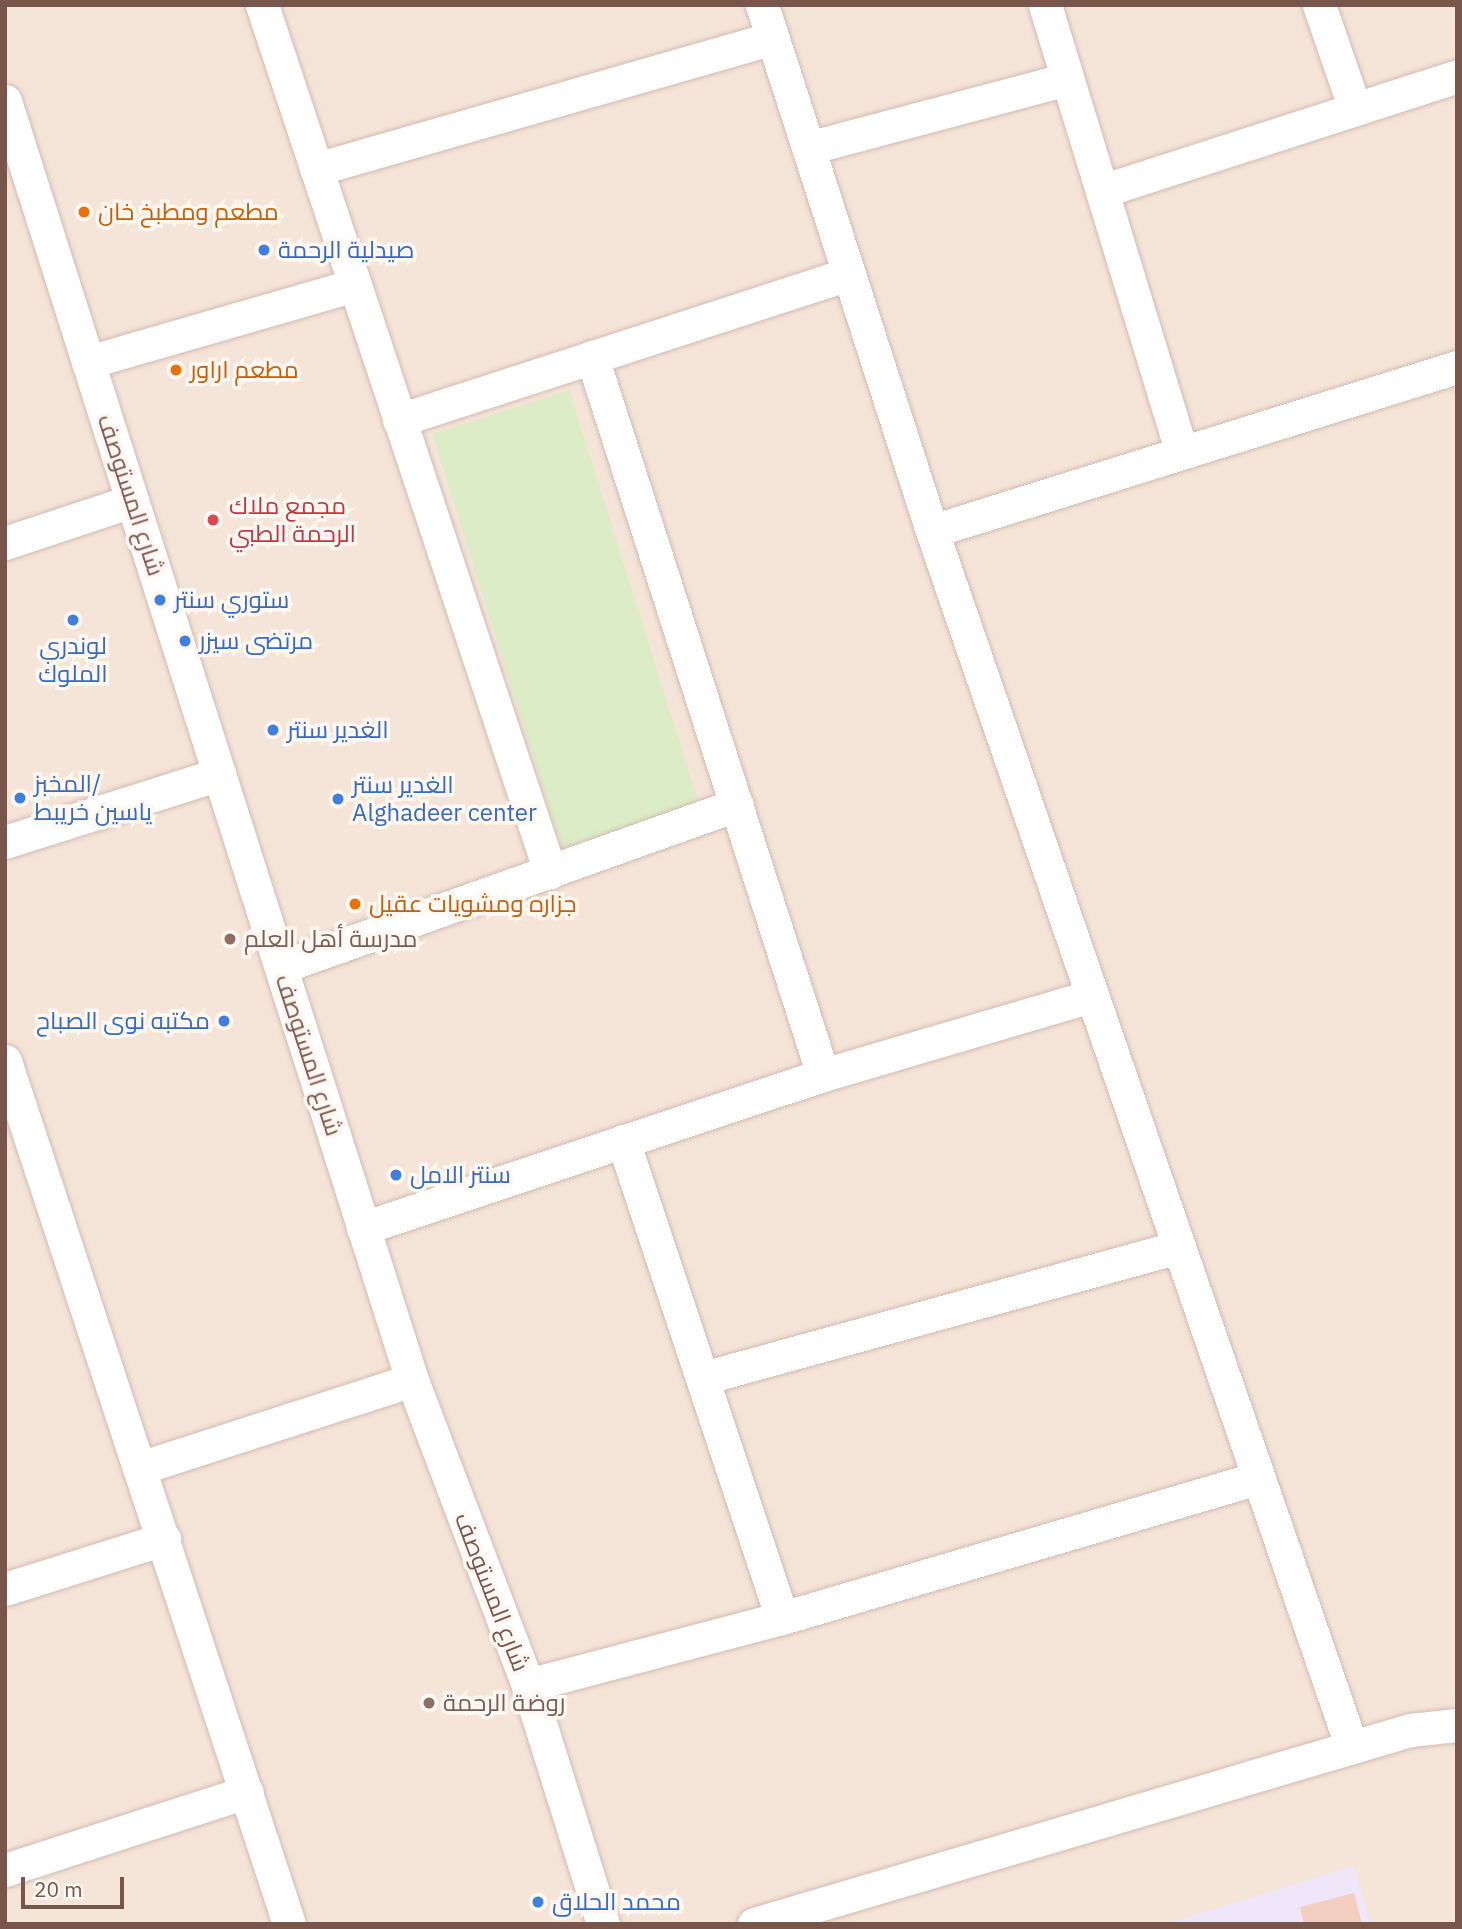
<!DOCTYPE html>
<html>
<head>
<meta charset="utf-8">
<style>
  body { margin:0 }
  #map { position:relative; width:1462px; height:1929px; overflow:hidden; background:#fdf3ea; font-family:"IBM Plex Sans",Cairo,sans-serif }
  div>[style] { position:absolute }
  [style*='--x'] { left:calc(var(--x)*1px); top:calc(var(--y)*1px); width:calc(var(--w)*1px); rotate:calc(var(--a)*1deg) }
  .residential>* { inset:0; background:#f5e4d8 }
  .education>* { inset:0; background:#f0e6fa }
  .green>* { inset:0; background:#dbecc7 }
  .building>* { inset:0; background:#f3cec1 }
  .roads { filter:drop-shadow(0 0 2px #d3bbb1) drop-shadow(0 0 2px #d3bbb1) }
  .minor>* { height:33px; margin:-16.5px; padding:0 16.5px; transform-origin:16.5px; border-radius:16.5px; background:#fff }
  .dots>* { width:19px; height:19px; translate:-50% -50%; box-sizing:border-box; border:4px solid #fff7f1; border-radius:50% }
  span { translate:-50% -50%; white-space:nowrap; text-align:center; line-height:1.15; -webkit-text-stroke:7px #fff7f1; paint-order:stroke }
  .food-label { font-size:24px; color:#c56008 }
  .left { translate:0 -50%; text-align:left }
  .shop-label { font-size:24px; color:#366cbe }
  .right { translate:-100% -50%; text-align:right }
  .street-label { font-size:24px; color:#79564c }
  .health-label { font-size:24px; color:#be3a42 }
  .education-label { font-size:24px; color:#785e54 }
  .frame { position:absolute; inset:0; border:7px solid #79564c; pointer-events:none }
  .scale { position:absolute; left:21px; top:1877px; width:103px; height:32px; box-sizing:border-box; border:4px solid #79564c; border-top:0; padding-left:9px; font-size:21px; line-height:24px; white-space:nowrap; color:#79564c; -webkit-text-stroke:5px #fff7f1; paint-order:stroke }
</style>
</head>
<body>
<div id="map">
  <div class="residential">
    <div style="clip-path:polygon(5px 5px,1457px 5px,1457px 1924px,5px 1924px)"></div>
  </div>
  <div class="education">
    <div style="clip-path:polygon(1354px 1866px,1371px 1924px,1165px 1924px)"></div>
  </div>
  <div class="green">
    <div style="clip-path:polygon(569px 390px,699px 804px,562px 848px,432px 434px)"></div>
  </div>
  <div class="building">
    <div style="clip-path:polygon(1354px 1893px,1362px 1924px,1304px 1924px,1300px 1907px)"></div>
  </div>
  <div class="roads">
    <div class="minor">
      <div style="--x:262;--y:5;--w:914;--a:71.62"></div>
      <div style="--x:762;--y:5;--w:553;--a:72.09"></div>
      <div style="--x:932;--y:531;--w:1287;--a:70.96"></div>
      <div style="--x:1045;--y:5;--w:468;--a:73"></div>
      <div style="--x:1319;--y:5;--w:110;--a:70.9"></div>
      <div style="--x:5;--y:101;--w:1342;--a:72.35"></div>
      <div style="--x:412;--y:1380;--w:326;--a:69.2"></div>
      <div style="--x:528;--y:1685;--w:250;--a:72.6"></div>
      <div style="--x:808;--y:148;--w:268;--a:-14.9"></div>
      <div style="--x:316;--y:169;--w:475;--a:-16"></div>
      <div style="--x:1102;--y:191;--w:373;--a:-17.9"></div>
      <div style="--x:592;--y:357;--w:754;--a:72.17"></div>
      <div style="--x:88;--y:362;--w:277;--a:-16.1"></div>
      <div style="--x:399;--y:420;--w:473;--a:-18"></div>
      <div style="--x:932;--y:531;--w:550;--a:-17.35"></div>
      <div style="--x:5;--y:543;--w:134;--a:-18.3"></div>
      <div style="--x:5;--y:842;--w:225;--a:-17.6"></div>
      <div style="--x:281;--y:967;--w:484;--a:-19.6"></div>
      <div style="--x:5;--y:1061;--w:909;--a:71.78"></div>
      <div style="--x:623;--y:1141;--w:503;--a:71.57"></div>
      <div style="--x:363;--y:1228;--w:485;--a:-18.4"></div>
      <div style="--x:823;--y:1075;--w:280;--a:-16.4"></div>
      <div style="--x:703;--y:1378;--w:494;--a:-15.4"></div>
      <div style="--x:140;--y:1468;--w:286;--a:-17.9"></div>
      <div style="--x:5;--y:1589;--w:167;--a:-17.5"></div>
      <div style="--x:528;--y:1685;--w:263;--a:-14.8"></div>
      <div style="--x:782;--y:1618;--w:496;--a:-16.4"></div>
      <div style="--x:5;--y:1870;--w:254;--a:-17.9"></div>
      <div style="--x:754;--y:1924;--w:684;--a:-16.47"></div>
      <div style="--x:1410;--y:1730;--w:47;--a:-6.1"></div>
    </div>
  </div>
  <div class="dots">
    <div style="left:84px;top:212px;background:#e8710a"></div>
    <div style="left:264px;top:250px;background:#3f7fe0"></div>
    <div style="left:176px;top:370px;background:#e8710a"></div>
    <div style="left:213px;top:520px;background:#e0444e"></div>
    <div style="left:160px;top:600px;background:#3f7fe0"></div>
    <div style="left:73px;top:620px;background:#3f7fe0"></div>
    <div style="left:185px;top:641px;background:#3f7fe0"></div>
    <div style="left:273px;top:730px;background:#3f7fe0"></div>
    <div style="left:20px;top:798px;background:#3f7fe0"></div>
    <div style="left:338px;top:799px;background:#3f7fe0"></div>
    <div style="left:355px;top:904px;background:#e8710a"></div>
    <div style="left:230px;top:939px;background:#8d6e63"></div>
    <div style="left:224px;top:1021px;background:#3f7fe0"></div>
    <div style="left:396px;top:1175px;background:#3f7fe0"></div>
    <div style="left:429px;top:1703px;background:#8d6e63"></div>
    <div style="left:538px;top:1902px;background:#3f7fe0"></div>
  </div>
  <div class="food-label">
    <span class="left" style="left:98px;top:212px">مطعم ومطبخ خان</span>
    <span class="left" style="left:190px;top:370px">مطعم اراور</span>
    <span class="left" style="left:369px;top:904px">جزاره ومشويات عقيل</span>
  </div>
  <div class="shop-label">
    <span class="left" style="left:278px;top:250px">صيدلية الرحمة</span>
    <span class="left" style="left:174px;top:600px">ستوري سنتر</span>
    <span class="left" style="left:199px;top:641px">مرتضى سيزر</span>
    <span style="left:73px;top:660px">لوندري<br>الملوك</span>
    <span class="left" style="left:287px;top:730px">الغدير سنتر</span>
    <span class="left" style="left:34px;top:798px">المخبز/<br>ياسين خريبط</span>
    <span class="left" style="left:352px;top:799px">الغدير سنتر<br>Alghadeer center</span>
    <span class="right" style="left:210px;top:1021px">مكتبه نوى الصباح</span>
    <span class="left" style="left:410px;top:1175px">سنتر الامل</span>
    <span class="left" style="left:552px;top:1902px">محمد الحلاق</span>
  </div>
  <div class="street-label">
    <span style="left:131px;top:495px;rotate:72deg">شارع المستوصف</span>
    <span style="left:309px;top:1055px;rotate:72deg">شارع المستوصف</span>
    <span style="left:492px;top:1592px;rotate:69deg">شارع المستوصف</span>
  </div>
  <div class="health-label">
    <span class="left" style="left:229px;top:520px">مجمع ملاك<br>الرحمة الطبي</span>
  </div>
  <div class="education-label">
    <span class="left" style="left:244px;top:939px">مدرسة أهل العلم</span>
    <span class="left" style="left:443px;top:1703px">روضة الرحمة</span>
  </div>
  <div class="frame"></div>
  <div class="scale">20 m</div>
</div>
</body>
</html>
